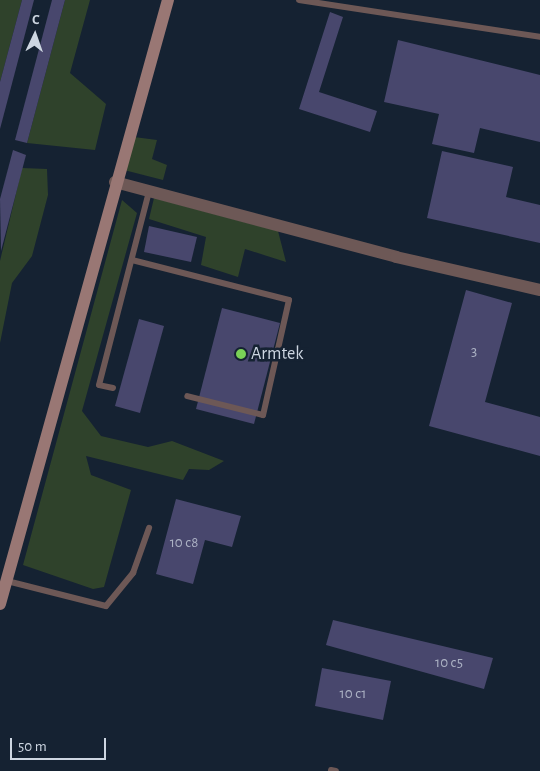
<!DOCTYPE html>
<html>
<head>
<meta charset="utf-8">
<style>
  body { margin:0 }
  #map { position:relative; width:540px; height:771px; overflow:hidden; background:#152232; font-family:"Alegreya Sans",sans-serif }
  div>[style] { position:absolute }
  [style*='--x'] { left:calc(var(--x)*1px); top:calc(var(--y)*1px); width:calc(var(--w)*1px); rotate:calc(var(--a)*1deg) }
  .green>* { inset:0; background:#2f422b }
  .building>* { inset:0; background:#48476d }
  .service>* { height:6px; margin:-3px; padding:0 3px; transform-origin:3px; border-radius:3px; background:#6d5856 }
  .minor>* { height:12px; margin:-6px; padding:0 6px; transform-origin:6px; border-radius:6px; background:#6d5856 }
  .secondary>* { height:12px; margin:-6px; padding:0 6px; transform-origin:6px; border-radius:6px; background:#997774 }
  .dots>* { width:14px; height:14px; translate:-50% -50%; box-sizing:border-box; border:2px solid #152232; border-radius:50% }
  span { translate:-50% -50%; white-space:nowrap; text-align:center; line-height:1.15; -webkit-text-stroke:5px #152232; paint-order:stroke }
  .number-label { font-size:15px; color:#acb2c4 }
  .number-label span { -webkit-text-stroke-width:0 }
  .poi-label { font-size:18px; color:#cdd6e1 }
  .left { translate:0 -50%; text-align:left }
  .north { position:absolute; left:10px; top:10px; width:50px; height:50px; -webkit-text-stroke:4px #152232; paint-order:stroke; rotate:3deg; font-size:14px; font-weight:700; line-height:20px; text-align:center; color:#cdd6e1 }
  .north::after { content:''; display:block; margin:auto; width:18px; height:22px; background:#cdd6e1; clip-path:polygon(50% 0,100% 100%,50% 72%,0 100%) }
  .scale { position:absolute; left:10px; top:738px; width:96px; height:22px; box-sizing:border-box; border:2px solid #cdd6e1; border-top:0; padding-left:6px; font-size:15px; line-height:18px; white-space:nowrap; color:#cdd6e1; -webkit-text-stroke:4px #152232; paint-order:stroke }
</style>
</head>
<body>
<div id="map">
  <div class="green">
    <div style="clip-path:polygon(0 0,22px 0,0 82px)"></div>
    <div style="clip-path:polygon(65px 0,90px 0,70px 73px,106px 104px,95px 150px,27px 143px)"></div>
    <div style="clip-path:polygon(134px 137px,157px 140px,152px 159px,167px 165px,163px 180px,124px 170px)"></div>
    <div style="clip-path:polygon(22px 168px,47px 169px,48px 195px,32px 256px,12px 283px,0 343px,0 261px)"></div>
    <div style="clip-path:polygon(154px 198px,278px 231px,286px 262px,245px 249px,238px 277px,201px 265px,206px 237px,149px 219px)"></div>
    <div style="clip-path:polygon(122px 200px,137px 213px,82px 411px,101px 436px,148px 447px,172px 441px,224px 461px,209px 470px,189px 469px,183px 480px,86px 456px,91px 475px,131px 490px,104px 587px,93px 589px,23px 565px)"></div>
  </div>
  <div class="building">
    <div style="clip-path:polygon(22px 0,34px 0,0 129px,0 82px)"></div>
    <div style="clip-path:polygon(52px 0,65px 0,27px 143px,15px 140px)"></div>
    <div style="clip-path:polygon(330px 12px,343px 17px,319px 92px,377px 111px,370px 132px,299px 109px)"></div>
    <div style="clip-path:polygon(398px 40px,540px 75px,540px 142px,480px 128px,474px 153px,432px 144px,439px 114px,384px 102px)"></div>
    <div style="clip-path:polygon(13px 150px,26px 155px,1px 251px,0 199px)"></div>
    <div style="clip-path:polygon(442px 151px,513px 167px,506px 197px,540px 205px,540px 243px,427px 218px)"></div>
    <div style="clip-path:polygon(149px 226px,197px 237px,191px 262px,144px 252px)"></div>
    <div style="clip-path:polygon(466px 290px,512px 303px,485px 402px,540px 417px,540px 456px,429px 426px)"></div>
    <div style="clip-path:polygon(222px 308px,280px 323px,254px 424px,196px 409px)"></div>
    <div style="clip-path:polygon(139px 319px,164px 326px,140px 413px,115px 406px)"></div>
    <div style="clip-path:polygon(176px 499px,241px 516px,232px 547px,205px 540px,193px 584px,156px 574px)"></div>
    <div style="clip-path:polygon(333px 620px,493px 658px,484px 689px,326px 645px)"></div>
    <div style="clip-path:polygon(322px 668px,391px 681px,383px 720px,315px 706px)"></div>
  </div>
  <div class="service">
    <div style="--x:299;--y:0;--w:244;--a:8.7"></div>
    <div style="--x:132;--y:260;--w:162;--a:14.3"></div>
    <div style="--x:289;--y:300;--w:118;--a:102.7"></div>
    <div style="--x:263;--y:415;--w:78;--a:-166"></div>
    <div style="--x:113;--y:388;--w:14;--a:-168"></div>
    <div style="--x:99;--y:385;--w:199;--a:-75.5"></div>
    <div style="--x:7;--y:581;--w:102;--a:14.2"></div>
    <div style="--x:106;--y:606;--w:43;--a:-50.7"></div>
    <div style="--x:133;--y:573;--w:48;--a:-70.4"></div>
    <div style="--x:331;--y:770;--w:5;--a:11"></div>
  </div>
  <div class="minor">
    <div style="--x:115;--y:182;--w:291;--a:14.9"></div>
    <div style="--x:396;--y:257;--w:148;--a:12.9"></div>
  </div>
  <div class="secondary">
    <div style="--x:0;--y:604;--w:627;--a:-74.46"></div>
  </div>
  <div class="dots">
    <div style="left:241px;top:354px;background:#7ad157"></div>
  </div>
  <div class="number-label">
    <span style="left:474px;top:352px">3</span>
    <span style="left:184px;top:543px">10 с8</span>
    <span style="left:449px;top:663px">10 с5</span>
    <span style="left:353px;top:694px">10 с1</span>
  </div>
  <div class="poi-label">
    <span class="left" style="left:251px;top:354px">Armtek</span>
  </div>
  <div class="north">С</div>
  <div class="scale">50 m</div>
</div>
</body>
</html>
